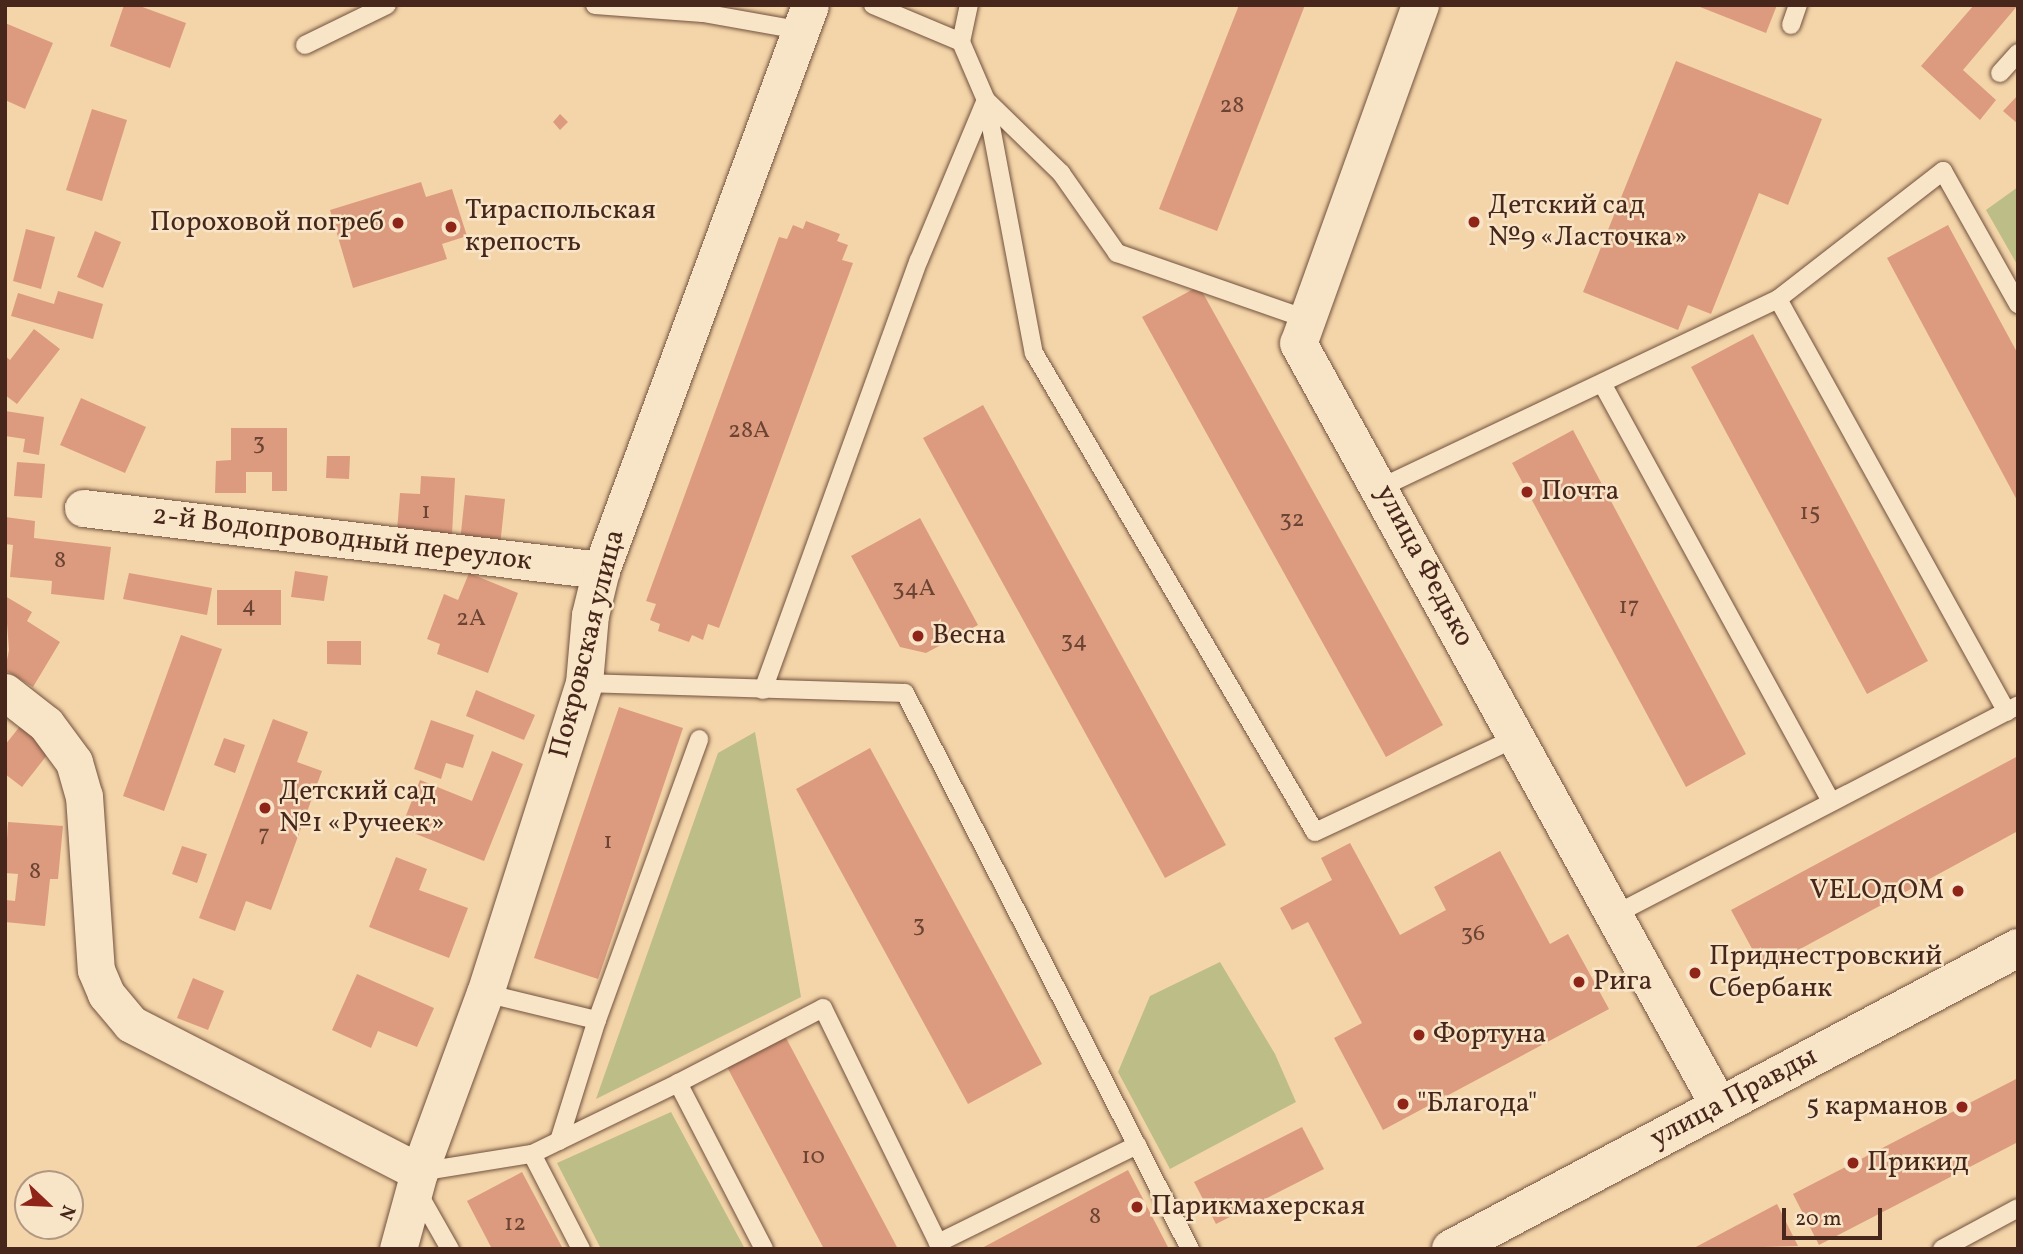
<!DOCTYPE html>
<html>
<head>
<meta charset="utf-8">
<style>
  body { margin:0 }
  #map { position:relative; width:2023px; height:1254px; overflow:hidden; background:#f4d5a9; font-family:Vollkorn,serif }
  div>[style] { position:absolute }
  [style*='--x'] { left:calc(var(--x)*1px); top:calc(var(--y)*1px); width:calc(var(--w)*1px); rotate:calc(var(--a)*1deg) }
  .green>* { inset:0; background:#bcbd87 }
  .building>* { inset:0; background:#dc9b7e }
  .roads { filter:drop-shadow(0 0 2px #72523e) drop-shadow(0 0 2px #72523e) }
  .service>* { height:18px; margin:-9px; padding:0 9px; transform-origin:9px; border-radius:9px; background:#f8e4c7 }
  .minor>* { height:37px; margin:-18.5px; padding:0 18.5px; transform-origin:18.5px; border-radius:18.5px; background:#f8e4c7 }
  .secondary>* { height:38px; margin:-19px; padding:0 19px; transform-origin:19px; border-radius:19px; background:#f8e4c7 }
  .dots>* { width:19px; height:19px; translate:-50% -50%; box-sizing:border-box; border:4px solid #f8e4c7; border-radius:50% }
  span { translate:-50% -50%; white-space:nowrap; text-align:center; line-height:1.15; -webkit-text-stroke:5px #f8e4c7; paint-order:stroke }
  .number-label { font-size:24px; color:#6c4434 }
  .number-label span { -webkit-text-stroke-width:0 }
  .poi-label { font-size:28px; color:#47271b }
  .left { translate:0 -50%; text-align:left }
  .right { translate:-100% -50%; text-align:right }
  .street-label { font-size:28px; color:#47271b }
  .frame { position:absolute; inset:0; border:7px solid #47271b; pointer-events:none }
  .north { position:absolute; left:14px; top:1170px; width:70px; height:70px; box-sizing:border-box; background:#f8e4c7; border:2px solid #b19882; border-radius:50%; rotate:113deg; font-size:19px; font-weight:700; line-height:28px; text-align:center; color:#47271b }
  .north::after { content:''; display:block; margin:auto; width:24px; height:32px; background:#8f2418; clip-path:polygon(50% 0,100% 100%,50% 72%,0 100%) }
  .scale { position:absolute; left:1782px; top:1208px; width:100px; height:32px; box-sizing:border-box; border:4px solid #47271b; border-top:0; padding-left:9px; font-size:21px; line-height:24px; white-space:nowrap; color:#47271b; -webkit-text-stroke:5px #f8e4c7; paint-order:stroke }
</style>
</head>
<body>
<div id="map">
  <div class="green">
    <div style="clip-path:polygon(2018px 187px,2018px 266px,1986px 210px)"></div>
    <div style="clip-path:polygon(755px 732px,801px 997px,596px 1099px,718px 753px)"></div>
    <div style="clip-path:polygon(1220px 962px,1275px 1054px,1296px 1102px,1170px 1169px,1118px 1072px,1150px 996px)"></div>
    <div style="clip-path:polygon(671px 1112px,745px 1249px,601px 1249px,557px 1163px)"></div>
  </div>
  <div class="building">
    <div style="clip-path:polygon(124px 5px,137px 5px,186px 23px,170px 68px,110px 46px)"></div>
    <div style="clip-path:polygon(1239px 5px,1305px 5px,1217px 231px,1159px 209px)"></div>
    <div style="clip-path:polygon(1695px 5px,1777px 5px,1766px 33px)"></div>
    <div style="clip-path:polygon(1974px 5px,2018px 5px,1963px 70px,1996px 100px,1980px 120px,1921px 66px)"></div>
    <div style="clip-path:polygon(5px 23px,53px 43px,25px 109px,5px 100px)"></div>
    <div style="clip-path:polygon(1676px 61px,1822px 119px,1788px 205px,1759px 193px,1711px 314px,1688px 305px,1678px 330px,1583px 292px)"></div>
    <div style="clip-path:polygon(2018px 95px,2018px 124px,2003px 111px)"></div>
    <div style="clip-path:polygon(92px 109px,127px 120px,102px 201px,66px 190px)"></div>
    <div style="clip-path:polygon(560px 114px,568px 122px,560px 130px,553px 122px)"></div>
    <div style="clip-path:polygon(421px 182px,426px 197px,452px 189px,467px 236px,442px 244px,447px 259px,353px 288px,330px 210px)"></div>
    <div style="clip-path:polygon(806px 221px,840px 234px,837px 241px,848px 245px,842px 260px,853px 263px,719px 628px,708px 624px,703px 640px,692px 635px,689px 642px,658px 631px,660px 624px,650px 620px,656px 604px,646px 601px,779px 237px,787px 239px,793px 225px,803px 229px)"></div>
    <div style="clip-path:polygon(1948px 225px,2018px 354px,2018px 502px,1887px 258px)"></div>
    <div style="clip-path:polygon(26px 229px,55px 237px,41px 289px,13px 281px)"></div>
    <div style="clip-path:polygon(95px 231px,121px 242px,103px 288px,77px 277px)"></div>
    <div style="clip-path:polygon(1199px 286px,1443px 725px,1386px 757px,1142px 317px)"></div>
    <div style="clip-path:polygon(58px 291px,103px 304px,93px 339px,11px 316px,18px 293px,54px 304px)"></div>
    <div style="clip-path:polygon(34px 329px,60px 349px,17px 404px,5px 395px,5px 356px,10px 360px)"></div>
    <div style="clip-path:polygon(1753px 334px,1928px 661px,1867px 694px,1691px 367px)"></div>
    <div style="clip-path:polygon(81px 398px,146px 427px,125px 473px,60px 445px)"></div>
    <div style="clip-path:polygon(983px 405px,1226px 845px,1165px 878px,923px 438px)"></div>
    <div style="clip-path:polygon(5px 411px,44px 417px,39px 455px,23px 452px,25px 439px,5px 436px)"></div>
    <div style="clip-path:polygon(231px 428px,287px 428px,287px 491px,272px 491px,272px 472px,246px 472px,246px 493px,215px 493px,216px 461px,231px 460px)"></div>
    <div style="clip-path:polygon(1573px 430px,1746px 754px,1686px 787px,1512px 463px)"></div>
    <div style="clip-path:polygon(327px 456px,350px 456px,349px 479px,326px 478px)"></div>
    <div style="clip-path:polygon(17px 462px,45px 464px,42px 498px,14px 496px)"></div>
    <div style="clip-path:polygon(421px 476px,455px 478px,452px 535px,397px 531px,400px 493px,420px 494px)"></div>
    <div style="clip-path:polygon(465px 495px,505px 499px,500px 546px,460px 542px)"></div>
    <div style="clip-path:polygon(5px 517px,35px 521px,34px 538px,111px 547px,104px 600px,51px 594px,52px 581px,10px 577px,13px 545px,5px 544px)"></div>
    <div style="clip-path:polygon(920px 518px,978px 625px,926px 653px,900px 647px,851px 556px)"></div>
    <div style="clip-path:polygon(295px 571px,328px 576px,324px 601px,291px 597px)"></div>
    <div style="clip-path:polygon(129px 573px,212px 588px,207px 615px,123px 599px)"></div>
    <div style="clip-path:polygon(469px 573px,518px 593px,488px 673px,437px 654px,440px 644px,427px 639px,444px 594px,458px 600px)"></div>
    <div style="clip-path:polygon(217px 590px,281px 590px,281px 625px,217px 625px)"></div>
    <div style="clip-path:polygon(5px 596px,32px 612px,27px 621px,60px 642px,33px 687px,5px 670px,9px 650px)"></div>
    <div style="clip-path:polygon(181px 635px,222px 649px,164px 811px,123px 796px)"></div>
    <div style="clip-path:polygon(327px 641px,361px 641px,361px 665px,327px 664px)"></div>
    <div style="clip-path:polygon(476px 690px,535px 715px,524px 740px,466px 716px)"></div>
    <div style="clip-path:polygon(619px 707px,683px 728px,598px 979px,534px 958px)"></div>
    <div style="clip-path:polygon(273px 719px,308px 732px,297px 762px,322px 771px,271px 910px,246px 901px,235px 931px,199px 918px)"></div>
    <div style="clip-path:polygon(431px 720px,474px 735px,463px 768px,446px 763px,441px 779px,414px 769px)"></div>
    <div style="clip-path:polygon(21px 725px,51px 750px,22px 787px,5px 774px,5px 745px)"></div>
    <div style="clip-path:polygon(224px 738px,245px 745px,235px 773px,214px 765px)"></div>
    <div style="clip-path:polygon(870px 748px,1042px 1064px,968px 1104px,796px 789px)"></div>
    <div style="clip-path:polygon(492px 751px,523px 764px,484px 861px,401px 828px,420px 780px,472px 801px)"></div>
    <div style="clip-path:polygon(2018px 756px,2018px 831px,1763px 969px,1731px 910px)"></div>
    <div style="clip-path:polygon(8px 822px,63px 826px,58px 879px,50px 879px,45px 926px,5px 922px,6px 900px,15px 901px,18px 874px,5px 873px)"></div>
    <div style="clip-path:polygon(1350px 843px,1400px 935px,1446px 910px,1434px 887px,1500px 851px,1550px 944px,1568px 934px,1609px 1009px,1383px 1130px,1334px 1038px,1362px 1023px,1308px 922px,1292px 930px,1280px 908px,1332px 880px,1321px 858px)"></div>
    <div style="clip-path:polygon(182px 846px,207px 854px,197px 883px,172px 874px)"></div>
    <div style="clip-path:polygon(396px 857px,427px 869px,419px 890px,468px 908px,449px 958px,369px 927px)"></div>
    <div style="clip-path:polygon(357px 974px,434px 1008px,417px 1047px,378px 1031px,371px 1048px,332px 1030px)"></div>
    <div style="clip-path:polygon(193px 978px,224px 991px,208px 1030px,177px 1018px)"></div>
    <div style="clip-path:polygon(785px 1036px,898px 1249px,824px 1249px,727px 1067px)"></div>
    <div style="clip-path:polygon(2018px 1078px,2018px 1142px,1819px 1245px,1793px 1194px)"></div>
    <div style="clip-path:polygon(1302px 1127px,1324px 1169px,1216px 1224px,1194px 1182px)"></div>
    <div style="clip-path:polygon(1128px 1170px,1169px 1249px,980px 1249px,1096px 1187px)"></div>
    <div style="clip-path:polygon(522px 1172px,563px 1249px,492px 1249px,467px 1201px)"></div>
    <div style="clip-path:polygon(1777px 1204px,1798px 1246px,1692px 1249px)"></div>
  </div>
  <div class="roads">
    <div class="service">
      <div style="--x:595;--y:5;--w:108;--a:4.2"></div>
      <div style="--x:703;--y:13;--w:97;--a:10.1"></div>
      <div style="--x:873;--y:5;--w:95;--a:22.8"></div>
      <div style="--x:961;--y:42;--w:63;--a:66.7"></div>
      <div style="--x:986;--y:100;--w:105;--a:44.2"></div>
      <div style="--x:1061;--y:173;--w:98;--a:55"></div>
      <div style="--x:1117;--y:253;--w:200;--a:19.2"></div>
      <div style="--x:1791;--y:25;--w:21;--a:-71"></div>
      <div style="--x:961;--y:42;--w:38;--a:-78"></div>
      <div style="--x:305;--y:45;--w:91;--a:-26"></div>
      <div style="--x:2000;--y:73;--w:27;--a:-48"></div>
      <div style="--x:986;--y:100;--w:258;--a:79.3"></div>
      <div style="--x:1034;--y:353;--w:555;--a:59.6"></div>
      <div style="--x:1315;--y:832;--w:222;--a:-25.1"></div>
      <div style="--x:1778;--y:299;--w:472;--a:61"></div>
      <div style="--x:1603;--y:385;--w:475;--a:61.3"></div>
      <div style="--x:1382;--y:487;--w:438;--a:-25.4"></div>
      <div style="--x:1778;--y:299;--w:209;--a:-37.8"></div>
      <div style="--x:1943;--y:171;--w:153;--a:60.6"></div>
      <div style="--x:584;--y:683;--w:321;--a:1.8"></div>
      <div style="--x:905;--y:693;--w:625;--a:62.86"></div>
      <div style="--x:763;--y:690;--w:457;--a:-70.1"></div>
      <div style="--x:919;--y:260;--w:173;--a:-67.3"></div>
      <div style="--x:1614;--y:915;--w:455;--a:-27.4"></div>
      <div style="--x:485;--y:993;--w:115;--a:13.6"></div>
      <div style="--x:597;--y:1020;--w:299;--a:-70"></div>
      <div style="--x:678;--y:1083;--w:163;--a:-27.3"></div>
      <div style="--x:823;--y:1008;--w:262;--a:63.9"></div>
      <div style="--x:938;--y:1243;--w:222;--a:-26.2"></div>
      <div style="--x:559;--y:1141;--w:127;--a:-72.6"></div>
      <div style="--x:532;--y:1154;--w:107;--a:62.7"></div>
      <div style="--x:419;--y:1172;--w:114;--a:-9.1"></div>
      <div style="--x:532;--y:1154;--w:162;--a:-25.9"></div>
      <div style="--x:678;--y:1083;--w:187;--a:62.6"></div>
      <div style="--x:417;--y:1191;--w:67;--a:60.4"></div>
      <div style="--x:1942;--y:1249;--w:86;--a:-28.3"></div>
    </div>
    <div class="minor">
      <div style="--x:1420;--y:5;--w:359;--a:109.8"></div>
      <div style="--x:1298;--y:343;--w:871;--a:61.11"></div>
      <div style="--x:83;--y:508;--w:522;--a:6.83"></div>
      <div style="--x:5;--y:692;--w:52;--a:38"></div>
      <div style="--x:46;--y:724;--w:47;--a:53.6"></div>
      <div style="--x:74;--y:762;--w:35;--a:74"></div>
      <div style="--x:84;--y:796;--w:174;--a:86.1"></div>
      <div style="--x:96;--y:970;--w:26;--a:67"></div>
      <div style="--x:106;--y:994;--w:39;--a:50"></div>
      <div style="--x:131;--y:1024;--w:324;--a:27.2"></div>
      <div style="--x:398;--y:1249;--w:80;--a:-74.7"></div>
      <div style="--x:419;--y:1172;--w:191;--a:-69.8"></div>
      <div style="--x:485;--y:993;--w:325;--a:-72.3"></div>
      <div style="--x:584;--y:683;--w:68;--a:-85"></div>
      <div style="--x:590;--y:615;--w:46;--a:-76.3"></div>
      <div style="--x:601;--y:570;--w:602;--a:-69.7"></div>
    </div>
    <div class="secondary">
      <div style="--x:1451;--y:1249;--w:642;--a:-27.96"></div>
    </div>
  </div>
  <div class="dots">
    <div style="left:1474px;top:222px;background:#8f2418"></div>
    <div style="left:398px;top:223px;background:#8f2418"></div>
    <div style="left:451px;top:227px;background:#8f2418"></div>
    <div style="left:1527px;top:492px;background:#8f2418"></div>
    <div style="left:918px;top:636px;background:#8f2418"></div>
    <div style="left:265px;top:808px;background:#8f2418"></div>
    <div style="left:1958px;top:891px;background:#8f2418"></div>
    <div style="left:1695px;top:973px;background:#8f2418"></div>
    <div style="left:1579px;top:982px;background:#8f2418"></div>
    <div style="left:1419px;top:1035px;background:#8f2418"></div>
    <div style="left:1403px;top:1104px;background:#8f2418"></div>
    <div style="left:1962px;top:1107px;background:#8f2418"></div>
    <div style="left:1853px;top:1163px;background:#8f2418"></div>
    <div style="left:1137px;top:1207px;background:#8f2418"></div>
  </div>
  <div class="number-label">
    <span style="left:1232px;top:107px">28</span>
    <span style="left:749px;top:432px">28А</span>
    <span style="left:259px;top:444px">3</span>
    <span style="left:426px;top:513px">1</span>
    <span style="left:1810px;top:514px">15</span>
    <span style="left:1292px;top:521px">32</span>
    <span style="left:60px;top:562px">8</span>
    <span style="left:914px;top:590px">34А</span>
    <span style="left:249px;top:607px">4</span>
    <span style="left:1629px;top:608px">17</span>
    <span style="left:471px;top:620px">2А</span>
    <span style="left:1074px;top:642px">34</span>
    <span style="left:264px;top:836px">7</span>
    <span style="left:608px;top:843px">1</span>
    <span style="left:35px;top:873px">8</span>
    <span style="left:919px;top:926px">3</span>
    <span style="left:1473px;top:935px">36</span>
    <span style="left:813px;top:1158px">10</span>
    <span style="left:1095px;top:1218px">8</span>
    <span style="left:515px;top:1225px">12</span>
  </div>
  <div class="poi-label">
    <span class="left" style="left:1488px;top:222px">Детский сад<br>№9 «Ласточка»</span>
    <span class="left" style="left:465px;top:227px">Тираспольская<br>крепость</span>
    <span class="right" style="left:384px;top:223px">Пороховой погреб</span>
    <span class="left" style="left:1541px;top:492px">Почта</span>
    <span class="left" style="left:932px;top:636px">Весна</span>
    <span class="left" style="left:279px;top:808px">Детский сад<br>№1 «Ручеек»</span>
    <span class="right" style="left:1944px;top:891px">VELOдOM</span>
    <span class="left" style="left:1709px;top:973px">Приднестровский<br>Сбербанк</span>
    <span class="left" style="left:1593px;top:982px">Рига</span>
    <span class="left" style="left:1433px;top:1035px">Фортуна</span>
    <span class="left" style="left:1417px;top:1104px">"Благода"</span>
    <span class="right" style="left:1948px;top:1107px">5 карманов</span>
    <span class="left" style="left:1867px;top:1163px">Прикид</span>
    <span class="left" style="left:1151px;top:1207px">Парикмахерская</span>
  </div>
  <div class="street-label">
    <span style="left:342px;top:539px;rotate:7deg">2-й Водопроводный переулок</span>
    <span style="left:1424px;top:566px;rotate:62deg">улица Федько</span>
    <span style="left:588px;top:644px;rotate:-76deg">Покровская улица</span>
    <span style="left:1734px;top:1098px;rotate:-28deg">улица Правды</span>
  </div>
  <div class="frame"></div>
  <div class="north">N</div>
  <div class="scale">20 m</div>
</div>
</body>
</html>
